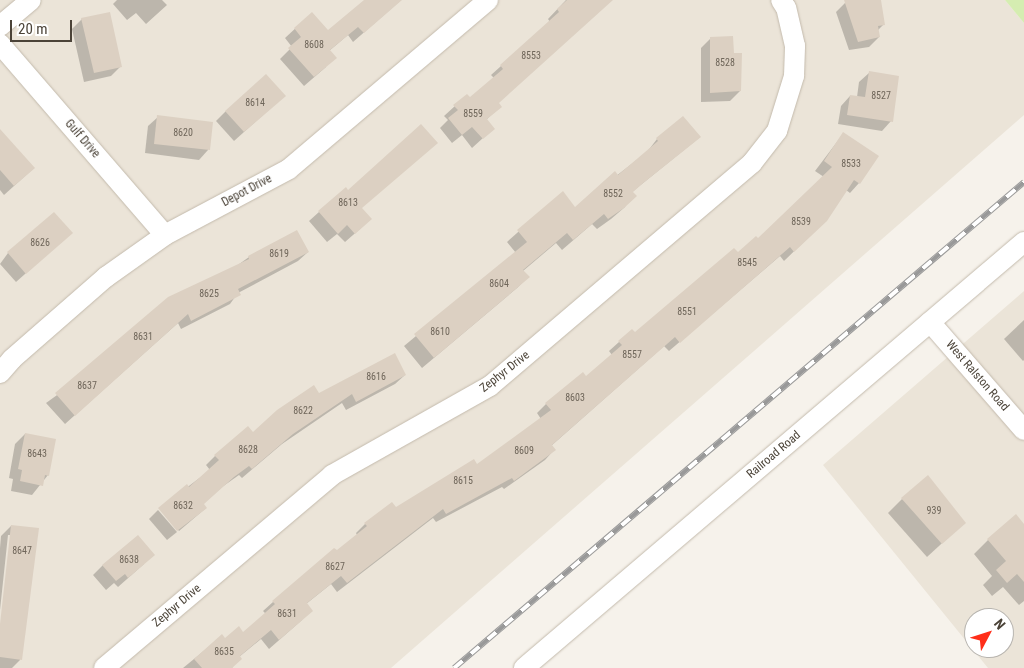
<!DOCTYPE html>
<html>
<head>
<meta charset="utf-8">
<style>
  body { margin:0 }
  #map { position:relative; width:1024px; height:668px; overflow:hidden; background:#f6f2eb; font-family:"Roboto Condensed",sans-serif }
  div>[style] { position:absolute }
  [style*='--x'] { left:calc(var(--x)*1px); top:calc(var(--y)*1px); width:calc(var(--w)*1px); rotate:calc(var(--a)*1deg) }
  .residential>* { inset:0; background:#ebe4d8 }
  .green>* { inset:0; background:#d5edb1 }
  .shadow>* { inset:0; background:#0003 }
  .building>* { inset:0; background:#dcd0c2 }
  .roads { filter:drop-shadow(0 0 1px #c3baac) drop-shadow(0 0 1px #c3baac) }
  .minor>* { height:20px; margin:-10px; padding:0 10px; transform-origin:10px; border-radius:10px; background:#fff }
  .rail>* { height:5.5px; margin-top:-2.75px; transform-origin:0; background:repeating-linear-gradient(90deg,#fff 0 11px,#999 0 22px); box-sizing:border-box; border-block:1px solid #999 }
  span { translate:-50% -50%; white-space:nowrap; text-align:center; line-height:1.15; -webkit-text-stroke:4px #fff; paint-order:stroke }
  .number-label { font-size:10px; color:#6f665a }
  .number-label span { -webkit-text-stroke-width:0 }
  .street-label { font-size:12px; color:#4b4338 }
  .north { position:absolute; left:964px; top:608px; width:50px; height:50px; box-sizing:border-box; background:#fff; border:1px solid #b7b4af; border-radius:50%; rotate:50deg; font-size:14px; font-weight:700; line-height:20px; text-align:center; color:#4b4338 }
  .north::after { content:''; display:block; margin:auto; width:18px; height:22px; background:#ff2e19; clip-path:polygon(50% 0,100% 100%,50% 72%,0 100%) }
  .scale { position:absolute; left:10px; top:20px; width:62px; height:22px; box-sizing:border-box; border:2px solid #4b4338; border-top:0; padding-left:6px; font-size:15px; line-height:18px; white-space:nowrap; color:#4b4338; -webkit-text-stroke:4px #fff; paint-order:stroke }
</style>
</head>
<body>
<div id="map">
  <div class="residential">
    <div style="clip-path:polygon(0 0,1005px 0,1024px 23px,1024px 115px,391px 668px,0 668px)"></div>
    <div style="clip-path:polygon(evenodd,1024px 291px,1024px 668px,988px 668px,823px 465px,1024px 291px,974px 618px,1004px 618px,1004px 648px,974px 648px,974px 618px)"></div>
  </div>
  <div class="green">
    <div style="clip-path:polygon(1005px 0,1024px 0,1024px 23px)"></div>
  </div>
  <div class="shadow">
    <div style="clip-path:polygon(117px 0,162px 0,167px 5px,146px 24px,136px 13px,127px 20px,113px 4px)"></div>
    <div style="clip-path:polygon(366px 0,401px 0,353px 42px,348px 35px,329px 51px,326px 67px,304px 86px,280px 59px,292px 47px,285px 38px,312px 13px,328px 32px)"></div>
    <div style="clip-path:polygon(566px 0,607px 0,498px 103px,500px 107px,486px 120px,483px 138px,472px 148px,462px 135px,452px 143px,440px 128px,448px 120px,444px 116px,467px 95px,469px 99px,494px 78px,491px 75px,550px 22px,548px 19px)"></div>
    <div style="clip-path:polygon(859px 0,879px 0,884px 24px,877px 31px,879px 37px,869px 47px,849px 50px,836px 12px,845px 3px)"></div>
    <div style="clip-path:polygon(82px 19px,121px 66px,111px 76px,84px 82px,72px 29px)"></div>
    <div style="clip-path:polygon(711px 38px,733px 55px,740px 91px,730px 101px,701px 102px,701px 48px)"></div>
    <div style="clip-path:polygon(869px 73px,891px 121px,882px 131px,838px 124px,841px 106px,850px 96px,857px 97px,859px 82px)"></div>
    <div style="clip-path:polygon(274px 105px,234px 141px,216px 121px,226px 111px)"></div>
    <div style="clip-path:polygon(158px 117px,212px 123px,208px 150px,199px 160px,145px 153px,148px 126px)"></div>
    <div style="clip-path:polygon(843px 134px,859px 183px,850px 193px,846px 190px,815px 231px,784px 261px,780px 256px,669px 351px,664px 346px,551px 446px,554px 450px,545px 460px,504px 489px,502px 487px,436px 522px,433px 518px,337px 592px,331px 584px,306px 604px,302px 620px,269px 649px,261px 639px,239px 657px,232px 668px,183px 668px,222px 636px,225px 639px,243px 634px,266px 614px,263px 611px,273px 602px,357px 535px,356px 533px,365px 524px,476px 466px,541px 419px,537px 413px,546px 404px,586px 378px,612px 355px,609px 351px,619px 342px,634px 334px,758px 240px,824px 177px,815px 171px)"></div>
    <div style="clip-path:polygon(4px 136px,34px 168px,4px 195px,0 190px,0 138px)"></div>
    <div style="clip-path:polygon(700px 137px,632px 192px,625px 207px,611px 219px,597px 229px,592px 224px,562px 250px,556px 243px,523px 271px,528px 277px,517px 288px,422px 368px,404px 346px,516px 253px,507px 242px,562px 193px,575px 208px,647px 152px,657px 139px)"></div>
    <div style="clip-path:polygon(361px 208px,361px 228px,345px 242px,337px 234px,327px 242px,309px 221px,319px 212px)"></div>
    <div style="clip-path:polygon(71px 233px,16px 282px,0 264px,8px 253px)"></div>
    <div style="clip-path:polygon(308px 252px,298px 261px,238px 293px,230px 304px,181px 329px,178px 323px,65px 424px,46px 403px,249px 257px)"></div>
    <div style="clip-path:polygon(1024px 320px,1024px 360px,1023px 361px,1004px 339px)"></div>
    <div style="clip-path:polygon(405px 375px,395px 384px,346px 410px,342px 403px,282px 444px,242px 478px,239px 475px,222px 487px,202px 504px,206px 508px,179px 531px,160px 508px,210px 470px,206px 465px,215px 456px,319px 395px)"></div>
    <div style="clip-path:polygon(25px 434px,48px 475px,32px 495px,11px 491px,13px 479px,9px 478px,15px 444px)"></div>
    <div style="clip-path:polygon(902px 499px,964px 523px,927px 557px,888px 513px)"></div>
    <div style="clip-path:polygon(158px 510px,177px 532px,167px 540px,149px 519px)"></div>
    <div style="clip-path:polygon(11px 526px,20px 660px,12px 668px,0 668px,0 632px,11px 535px,8px 535px,0 610px,0 548px,1px 536px)"></div>
    <div style="clip-path:polygon(1024px 526px,1024px 601px,1019px 605px,1003px 587px,992px 596px,983px 585px,992px 576px,974px 554px,988px 540px)"></div>
    <div style="clip-path:polygon(144px 564px,118px 587px,114px 583px,106px 590px,93px 575px,103px 565px)"></div>
  </div>
  <div class="building">
    <div style="clip-path:polygon(364px 0,402px 0,364px 33px,358px 27px,330px 50px,337px 58px,314px 77px,288px 48px,301px 37px,294px 28px,312px 12px,328px 30px)"></div>
    <div style="clip-path:polygon(567px 0,613px 0,499px 103px,502px 107px,487px 119px,495px 129px,483px 139px,472px 127px,462px 135px,448px 118px,458px 110px,453px 105px,467px 94px,470px 97px,503px 69px,500px 65px,559px 12px,557px 9px)"></div>
    <div style="clip-path:polygon(844px 0,881px 0,885px 25px,878px 26px,880px 37px,858px 42px)"></div>
    <div style="clip-path:polygon(110px 12px,122px 67px,94px 73px,81px 18px)"></div>
    <div style="clip-path:polygon(733px 36px,734px 53px,742px 53px,741px 91px,710px 93px,710px 37px)"></div>
    <div style="clip-path:polygon(869px 71px,899px 76px,893px 122px,847px 115px,850px 95px,865px 97px)"></div>
    <div style="clip-path:polygon(266px 74px,286px 96px,244px 132px,225px 111px)"></div>
    <div style="clip-path:polygon(157px 115px,213px 122px,210px 150px,154px 144px)"></div>
    <div style="clip-path:polygon(683px 116px,701px 137px,642px 184px,633px 192px,637px 196px,624px 208px,608px 219px,604px 214px,573px 240px,567px 233px,523px 270px,530px 277px,434px 358px,414px 334px,527px 242px,517px 230px,563px 191px,575px 207px,615px 171px,618px 175px,658px 141px,656px 138px)"></div>
    <div style="clip-path:polygon(421px 124px,438px 143px,362px 208px,372px 219px,355px 234px,347px 225px,338px 234px,318px 211px,346px 187px,348px 190px)"></div>
    <div style="clip-path:polygon(0 129px,35px 168px,14px 186px,0 170px)"></div>
    <div style="clip-path:polygon(843px 132px,879px 156px,860px 184px,854px 180px,827px 221px,794px 252px,790px 247px,680px 343px,675px 337px,552px 445px,556px 450px,514px 481px,512px 478px,446px 514px,443px 509px,347px 583px,341px 576px,307px 603px,313px 611px,279px 640px,271px 630px,240px 656px,242px 659px,232px 668px,202px 668px,194px 659px,222px 634px,225px 638px,239px 626px,243px 632px,275px 604px,272px 601px,334px 548px,337px 550px,367px 526px,364px 523px,392px 502px,396px 507px,474px 459px,477px 464px,551px 410px,545px 403px,583px 372px,586px 376px,622px 345px,618px 341px,632px 329px,635px 332px,734px 248px,738px 252px,756px 236px,758px 238px,832px 167px,824px 161px)"></div>
    <div style="clip-path:polygon(54px 212px,73px 233px,26px 274px,7px 252px)"></div>
    <div style="clip-path:polygon(297px 230px,309px 252px,238px 289px,241px 295px,191px 321px,188px 314px,75px 416px,55px 393px,168px 297px,249px 259px,248px 256px)"></div>
    <div style="clip-path:polygon(395px 353px,406px 375px,356px 402px,352px 394px,293px 434px,252px 469px,249px 466px,234px 477px,204px 504px,207px 508px,177px 531px,158px 508px,187px 484px,189px 487px,219px 460px,214px 455px,248px 426px,253px 432px,277px 410px,314px 385px,319px 393px)"></div>
    <div style="clip-path:polygon(25px 433px,56px 439px,49px 476px,45px 475px,43px 486px,20px 481px,22px 470px,18px 469px)"></div>
    <div style="clip-path:polygon(928px 475px,966px 523px,942px 544px,901px 498px)"></div>
    <div style="clip-path:polygon(1016px 514px,1024px 524px,1024px 582px,1017px 574px,1007px 583px,996px 570px,1006px 561px,987px 539px)"></div>
    <div style="clip-path:polygon(11px 525px,39px 528px,22px 660px,0 657px,0 624px)"></div>
    <div style="clip-path:polygon(138px 535px,155px 555px,128px 578px,125px 574px,116px 581px,102px 565px)"></div>
  </div>
  <div class="roads">
    <div class="minor">
      <div style="--x:0;--y:26;--w:40;--a:-40"></div>
      <div style="--x:0;--y:44;--w:252;--a:49.2"></div>
      <div style="--x:930;--y:322;--w:143;--a:49"></div>
      <div style="--x:0;--y:373;--w:18;--a:-49"></div>
      <div style="--x:12;--y:359;--w:125;--a:-41.1"></div>
      <div style="--x:106;--y:277;--w:72;--a:-35.4"></div>
      <div style="--x:165;--y:235;--w:140;--a:-28"></div>
      <div style="--x:289;--y:169;--w:261;--a:-40.3"></div>
      <div style="--x:104;--y:668;--w:299;--a:-40.2"></div>
      <div style="--x:332;--y:475;--w:181;--a:-29.4"></div>
      <div style="--x:490;--y:386;--w:344;--a:-40.4"></div>
      <div style="--x:752;--y:163;--w:41;--a:-52"></div>
      <div style="--x:777;--y:131;--w:58;--a:-72.8"></div>
      <div style="--x:794;--y:76;--w:30;--a:-88"></div>
      <div style="--x:795;--y:46;--w:39;--a:-103"></div>
      <div style="--x:786;--y:8;--w:9;--a:-122"></div>
      <div style="--x:524;--y:668;--w:657;--a:-40.43"></div>
    </div>
  </div>
  <div class="rail">
    <div style="--x:454;--y:668;--w:749;--a:-40.45"></div>
  </div>
  <div class="number-label">
    <span style="left:314px;top:45px">8608</span>
    <span style="left:531px;top:56px">8553</span>
    <span style="left:725px;top:63px">8528</span>
    <span style="left:881px;top:96px">8527</span>
    <span style="left:255px;top:103px">8614</span>
    <span style="left:473px;top:114px">8559</span>
    <span style="left:183px;top:133px">8620</span>
    <span style="left:851px;top:164px">8533</span>
    <span style="left:613px;top:194px">8552</span>
    <span style="left:348px;top:203px">8613</span>
    <span style="left:801px;top:222px">8539</span>
    <span style="left:40px;top:243px">8626</span>
    <span style="left:279px;top:254px">8619</span>
    <span style="left:747px;top:263px">8545</span>
    <span style="left:499px;top:284px">8604</span>
    <span style="left:209px;top:294px">8625</span>
    <span style="left:687px;top:312px">8551</span>
    <span style="left:440px;top:332px">8610</span>
    <span style="left:143px;top:337px">8631</span>
    <span style="left:632px;top:355px">8557</span>
    <span style="left:376px;top:377px">8616</span>
    <span style="left:87px;top:386px">8637</span>
    <span style="left:575px;top:398px">8603</span>
    <span style="left:303px;top:411px">8622</span>
    <span style="left:248px;top:450px">8628</span>
    <span style="left:524px;top:451px">8609</span>
    <span style="left:37px;top:454px">8643</span>
    <span style="left:463px;top:481px">8615</span>
    <span style="left:183px;top:506px">8632</span>
    <span style="left:934px;top:511px">939</span>
    <span style="left:22px;top:551px">8647</span>
    <span style="left:129px;top:560px">8638</span>
    <span style="left:335px;top:567px">8627</span>
    <span style="left:287px;top:614px">8631</span>
    <span style="left:224px;top:652px">8635</span>
  </div>
  <div class="street-label">
    <span style="left:82px;top:139px;rotate:49deg">Gulf Drive</span>
    <span style="left:247px;top:191px;rotate:-28deg">Depot Drive</span>
    <span style="left:505px;top:372px;rotate:-38deg">Zephyr Drive</span>
    <span style="left:977px;top:376px;rotate:49deg">West Ralston Road</span>
    <span style="left:774px;top:455px;rotate:-40deg">Railroad Road</span>
    <span style="left:177px;top:606px;rotate:-40deg">Zephyr Drive</span>
  </div>
  <div class="north">N</div>
  <div class="scale">20 m</div>
</div>
</body>
</html>
